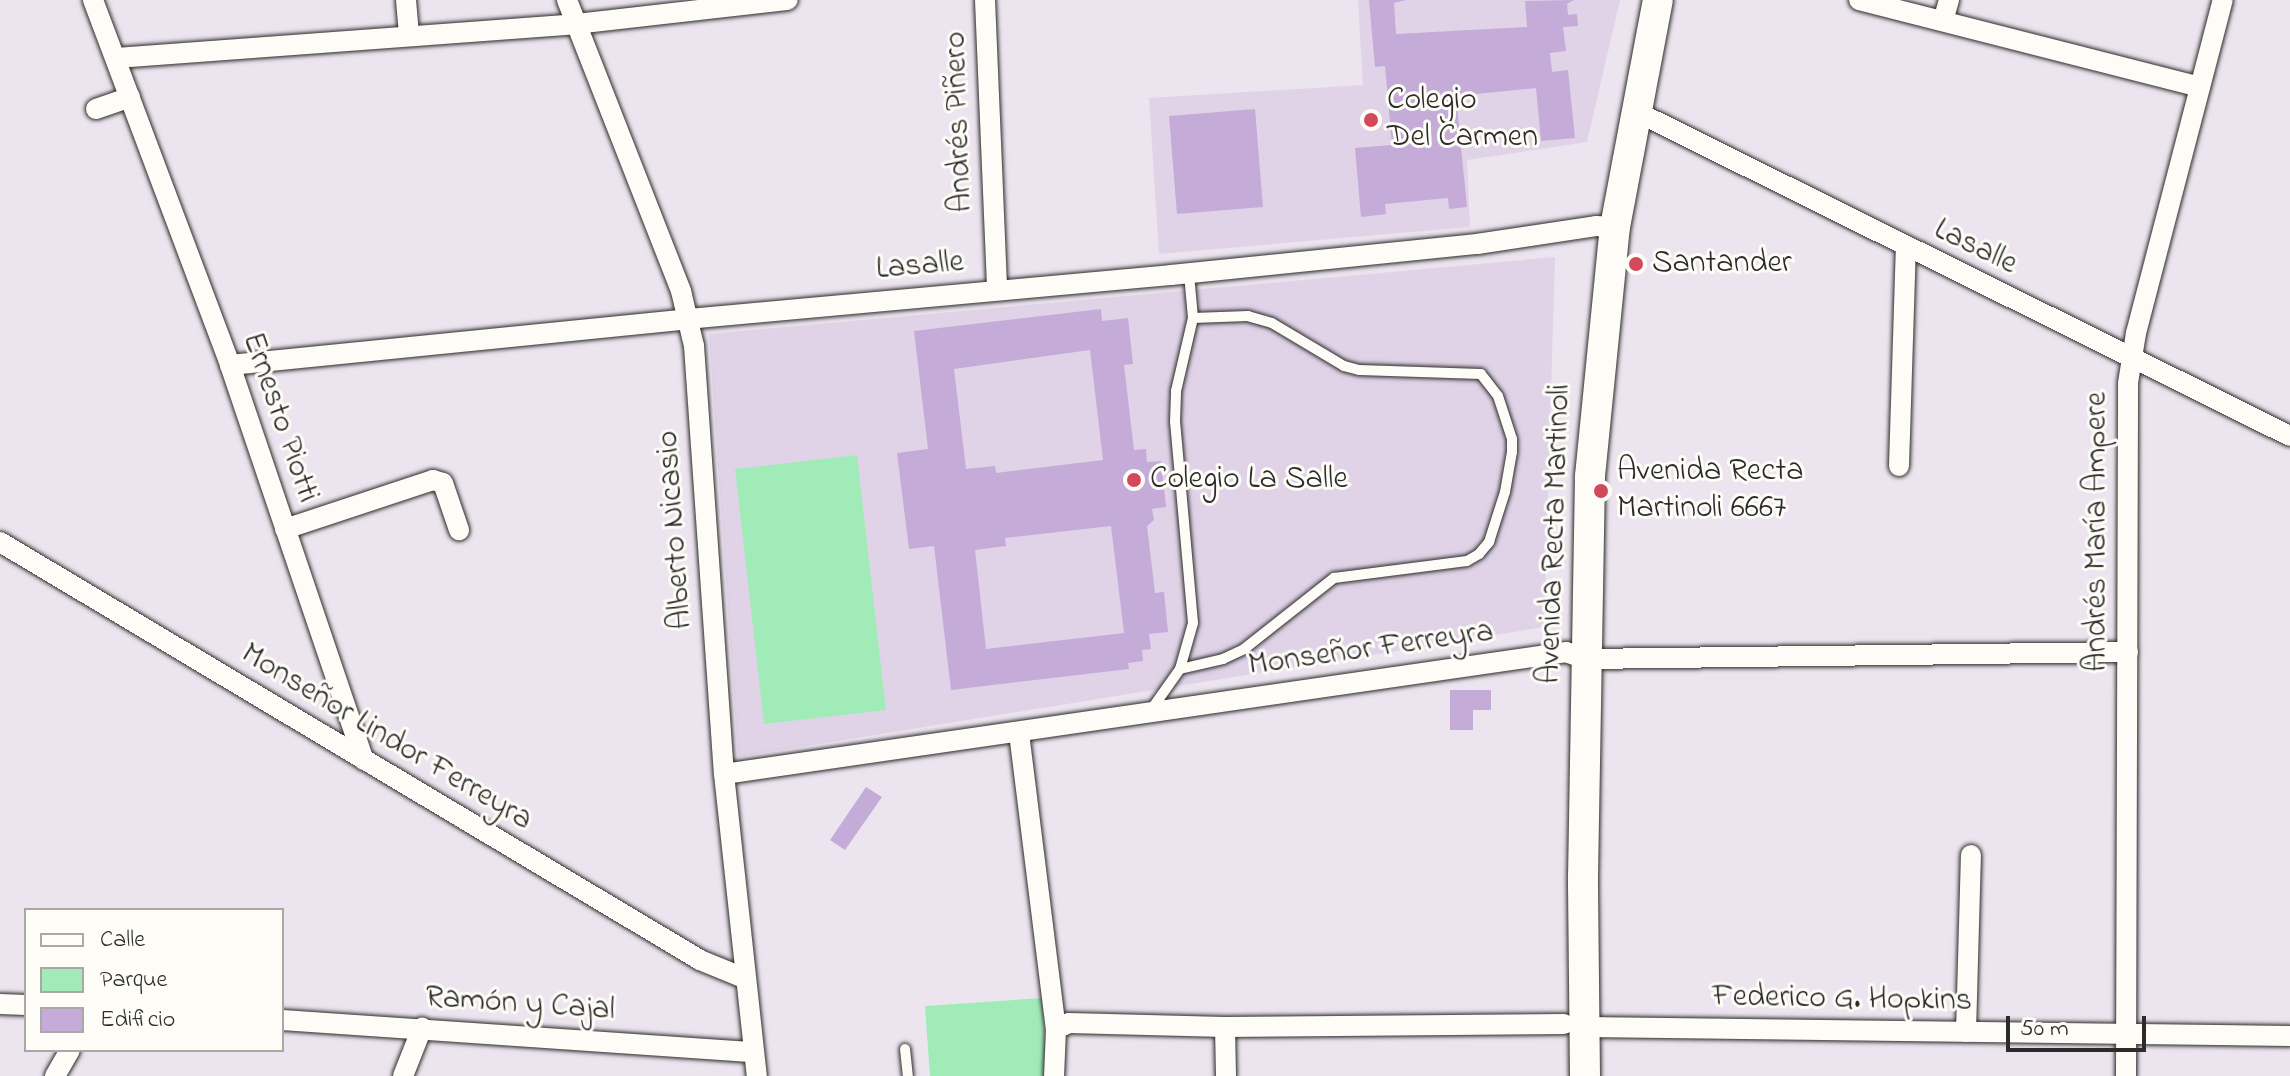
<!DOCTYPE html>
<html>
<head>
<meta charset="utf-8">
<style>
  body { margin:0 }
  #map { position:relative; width:2290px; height:1076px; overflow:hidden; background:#ece4ee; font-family:"Indie Flower",sans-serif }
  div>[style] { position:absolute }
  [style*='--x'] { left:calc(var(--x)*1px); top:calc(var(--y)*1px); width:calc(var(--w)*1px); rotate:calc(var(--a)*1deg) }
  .built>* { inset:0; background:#e0d3e7 }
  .green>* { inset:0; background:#a1ebb9 }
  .building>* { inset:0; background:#c5abd8 }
  .roads { filter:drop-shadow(0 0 2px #2b2b2b) drop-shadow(0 0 2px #2b2b2b) }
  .lane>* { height:10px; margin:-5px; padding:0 5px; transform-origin:5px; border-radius:5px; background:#fdfcf7 }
  .street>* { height:20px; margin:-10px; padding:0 10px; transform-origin:10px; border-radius:10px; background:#fdfcf7 }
  .primary>* { height:30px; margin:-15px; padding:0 15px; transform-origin:15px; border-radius:15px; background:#fdfcf7 }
  .dots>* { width:22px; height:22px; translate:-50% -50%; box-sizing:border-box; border:4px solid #fdfcf7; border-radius:50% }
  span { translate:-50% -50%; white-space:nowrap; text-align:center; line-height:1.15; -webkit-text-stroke:6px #fdfcf7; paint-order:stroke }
  .poi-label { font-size:32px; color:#2b2b2b }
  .left { translate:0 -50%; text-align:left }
  .street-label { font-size:32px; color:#2b2b2b }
  .legend { position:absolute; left:24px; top:908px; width:260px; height:144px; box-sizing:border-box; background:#fdfcf7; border:2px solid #a9a8a5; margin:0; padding:10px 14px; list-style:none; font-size:24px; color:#2b2b2b }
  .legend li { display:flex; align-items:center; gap:16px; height:40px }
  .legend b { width:40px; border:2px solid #a9a8a5 }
  .scale { position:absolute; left:2006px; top:1016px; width:140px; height:36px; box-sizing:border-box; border:4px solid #2b2b2b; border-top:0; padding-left:10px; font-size:24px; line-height:28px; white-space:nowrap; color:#2b2b2b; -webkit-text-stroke:6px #fdfcf7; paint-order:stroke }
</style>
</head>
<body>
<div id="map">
  <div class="built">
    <div style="clip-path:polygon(1358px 0,1620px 0,1587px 142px,1467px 160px,1470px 227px,1159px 254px,1149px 98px,1363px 85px)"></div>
    <div style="clip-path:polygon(1555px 257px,1544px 627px,738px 757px,709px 334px)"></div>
  </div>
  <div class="green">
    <div style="clip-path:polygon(857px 455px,886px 710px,764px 724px,735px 469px)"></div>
    <div style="clip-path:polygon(1042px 998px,1047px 1076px,930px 1076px,925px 1006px)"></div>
  </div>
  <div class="building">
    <div style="clip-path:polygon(1369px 0,1406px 0,1394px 3px,1396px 34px,1527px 27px,1525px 1px,1574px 0,1567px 4px,1568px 15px,1577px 14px,1578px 26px,1563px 27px,1566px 51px,1550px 53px,1552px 72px,1568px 70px,1575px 138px,1541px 141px,1536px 88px,1456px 96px,1467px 207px,1449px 209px,1448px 198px,1385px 204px,1386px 214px,1361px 217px,1355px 148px,1392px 145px,1385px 66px,1375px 67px)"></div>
    <div style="clip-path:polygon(1255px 109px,1263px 207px,1177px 214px,1169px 116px)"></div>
    <div style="clip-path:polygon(evenodd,1101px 309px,1102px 321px,1128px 318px,1133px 364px,1124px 365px,1134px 450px,1146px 449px,1147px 462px,1161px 461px,1166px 507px,1152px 509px,1154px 520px,1147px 526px,1155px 593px,1164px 592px,1168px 632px,1149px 634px,1151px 649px,1142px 650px,1143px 661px,1128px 663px,1129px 669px,951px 690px,934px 546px,909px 549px,897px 453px,928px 449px,914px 331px,1101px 309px,1090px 350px,1103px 460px,996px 473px,995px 466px,966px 469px,954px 369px,1090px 350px,1101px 309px,1111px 526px,1124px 633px,986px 649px,975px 550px,1006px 546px,1005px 538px,1111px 526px)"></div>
    <div style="clip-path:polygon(1450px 690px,1491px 690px,1491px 710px,1473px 710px,1473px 730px,1450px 730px)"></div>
    <div style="clip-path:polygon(866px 787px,882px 797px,845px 850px,830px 840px)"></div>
  </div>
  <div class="roads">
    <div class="lane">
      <div style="--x:1180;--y:669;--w:44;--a:-13.1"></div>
      <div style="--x:1223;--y:659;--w:23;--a:-25"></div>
      <div style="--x:1244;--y:649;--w:115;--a:-38.3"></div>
      <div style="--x:1334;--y:578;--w:134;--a:-7.3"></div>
      <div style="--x:1467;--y:561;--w:14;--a:-30"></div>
      <div style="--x:1479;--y:554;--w:16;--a:-50"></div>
      <div style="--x:1489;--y:542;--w:52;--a:-72.3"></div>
      <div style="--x:1505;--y:492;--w:41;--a:-80.1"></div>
      <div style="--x:1512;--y:452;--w:13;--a:-90"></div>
      <div style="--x:1512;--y:439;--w:45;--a:-108"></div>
      <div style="--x:1498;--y:396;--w:28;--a:-128"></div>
      <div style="--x:1481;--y:374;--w:122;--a:-178.1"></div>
      <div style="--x:1359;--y:370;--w:16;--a:-165"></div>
      <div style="--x:1344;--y:366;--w:84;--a:-149.2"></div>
      <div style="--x:1272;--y:323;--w:25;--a:-164"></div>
      <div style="--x:1248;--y:316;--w:55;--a:177.9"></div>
      <div style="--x:1151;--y:710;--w:50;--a:-54.7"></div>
      <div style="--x:1180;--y:669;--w:48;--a:-74.2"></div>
      <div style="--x:1193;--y:623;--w:202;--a:-95.1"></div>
      <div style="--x:1175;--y:422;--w:31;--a:-88"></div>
      <div style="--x:1176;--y:391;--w:75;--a:-76.9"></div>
      <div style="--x:1193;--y:318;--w:44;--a:-95.2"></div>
      <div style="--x:905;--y:1049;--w:27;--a:84"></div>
    </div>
    <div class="street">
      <div style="--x:93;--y:0;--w:390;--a:69.4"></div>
      <div style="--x:230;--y:365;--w:417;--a:71.3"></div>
      <div style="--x:406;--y:0;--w:34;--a:85"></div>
      <div style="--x:567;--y:0;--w:313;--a:68.6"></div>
      <div style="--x:681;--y:291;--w:57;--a:76.7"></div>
      <div style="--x:694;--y:346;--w:429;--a:86"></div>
      <div style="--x:724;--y:774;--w:304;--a:83.8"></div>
      <div style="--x:985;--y:0;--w:290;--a:87.6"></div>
      <div style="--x:1859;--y:0;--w:352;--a:14.3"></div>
      <div style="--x:1943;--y:21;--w:22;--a:-74"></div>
      <div style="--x:116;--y:58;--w:461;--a:-4.2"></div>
      <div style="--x:576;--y:24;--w:213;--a:-6.5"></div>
      <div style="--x:96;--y:109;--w:36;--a:-19"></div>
      <div style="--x:1635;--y:111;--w:731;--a:26.39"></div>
      <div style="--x:230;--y:365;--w:460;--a:-5.7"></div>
      <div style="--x:688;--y:319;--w:485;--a:-5.2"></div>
      <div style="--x:1171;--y:275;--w:308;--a:-5.8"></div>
      <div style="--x:1477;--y:244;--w:120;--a:-8.6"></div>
      <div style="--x:1596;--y:226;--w:19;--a:3"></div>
      <div style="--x:1899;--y:466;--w:219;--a:-88.2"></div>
      <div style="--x:285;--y:529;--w:156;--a:-18.3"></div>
      <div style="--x:433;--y:480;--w:10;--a:17"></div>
      <div style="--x:443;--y:483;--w:50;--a:71.2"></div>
      <div style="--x:0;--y:542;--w:815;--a:30.84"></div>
      <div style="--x:700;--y:960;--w:48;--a:22.2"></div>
      <div style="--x:1019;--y:733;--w:298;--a:82.9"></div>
      <div style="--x:1056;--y:1029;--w:47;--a:92.4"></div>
      <div style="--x:724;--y:774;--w:851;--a:-8.24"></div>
      <div style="--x:1566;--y:652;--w:20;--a:20"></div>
      <div style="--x:1585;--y:659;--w:543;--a:-0.74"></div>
      <div style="--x:0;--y:1004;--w:26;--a:2"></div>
      <div style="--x:282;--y:1020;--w:473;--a:3.9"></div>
      <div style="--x:1225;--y:1027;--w:49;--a:88.8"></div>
      <div style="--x:1585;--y:1027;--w:705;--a:0.73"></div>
      <div style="--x:1056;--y:1029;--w:14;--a:-25"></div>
      <div style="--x:1069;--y:1023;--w:156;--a:1.5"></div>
      <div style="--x:1225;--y:1027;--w:339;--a:-0.5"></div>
      <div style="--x:1966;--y:1032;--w:177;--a:-88.4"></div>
      <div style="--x:55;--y:1076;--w:30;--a:-60"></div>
      <div style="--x:403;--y:1076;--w:52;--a:-68.4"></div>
      <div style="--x:2126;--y:1076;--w:693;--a:-89.83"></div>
      <div style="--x:2128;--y:383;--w:51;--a:-80.9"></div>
      <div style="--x:2136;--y:333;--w:344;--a:-75.4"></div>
    </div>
    <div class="primary">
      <div style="--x:1585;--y:1076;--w:199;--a:-90.6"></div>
      <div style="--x:1583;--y:877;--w:401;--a:-89"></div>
      <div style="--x:1590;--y:476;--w:250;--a:-84.3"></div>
      <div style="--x:1615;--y:227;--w:231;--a:-79.3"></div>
    </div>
  </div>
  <div class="dots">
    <div style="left:1371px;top:120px;background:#d1495b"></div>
    <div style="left:1636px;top:264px;background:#d1495b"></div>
    <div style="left:1134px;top:480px;background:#d1495b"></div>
    <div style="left:1601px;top:491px;background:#d1495b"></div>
  </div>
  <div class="poi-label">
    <span class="left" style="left:1387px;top:120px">Colegio<br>Del Carmen</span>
    <span class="left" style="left:1652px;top:264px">Santander</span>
    <span class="left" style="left:1617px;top:491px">Avenida Recta<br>Martinoli 6667</span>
    <span class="left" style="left:1150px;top:480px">Colegio La Salle</span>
  </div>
  <div class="street-label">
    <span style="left:960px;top:122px;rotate:-92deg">Andrés Piñero</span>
    <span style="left:1975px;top:248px;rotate:26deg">Lasalle</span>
    <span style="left:920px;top:267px;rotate:-5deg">Lasalle</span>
    <span style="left:279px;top:418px;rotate:71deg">Ernesto Piotti</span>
    <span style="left:676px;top:530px;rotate:-94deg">Alberto Nicasio</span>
    <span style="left:2098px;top:532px;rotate:-90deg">Andrés María Ampere</span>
    <span style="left:1556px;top:534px;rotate:-88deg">Avenida Recta Martinoli</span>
    <span style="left:1371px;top:650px;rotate:-8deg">Monseñor Ferreyra</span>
    <span style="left:386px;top:738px;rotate:31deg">Monseñor Lindor Ferreyra</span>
    <span style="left:1842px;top:1000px;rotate:1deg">Federico G. Hopkins</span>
    <span style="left:520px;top:1005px;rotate:4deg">Ramón y Cajal</span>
  </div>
  <ul class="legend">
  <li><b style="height:10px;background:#fdfcf7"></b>Calle</li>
  <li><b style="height:22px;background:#a1ebb9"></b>Parque</li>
  <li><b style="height:22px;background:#c5abd8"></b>Edificio</li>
  </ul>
  <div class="scale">50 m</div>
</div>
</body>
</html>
